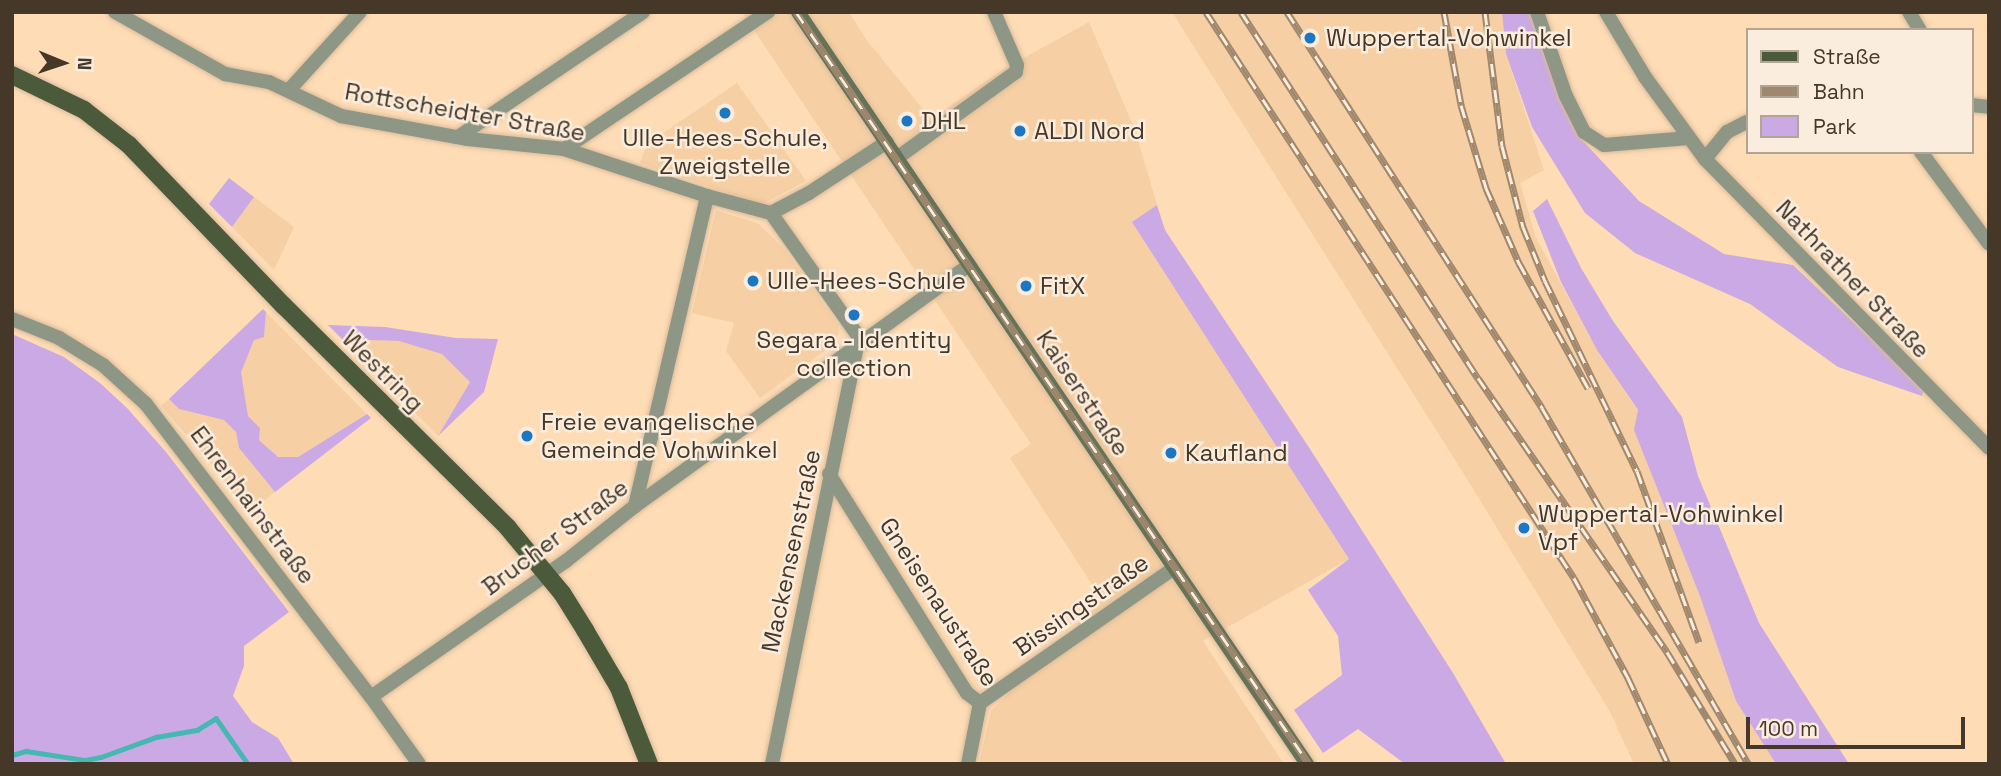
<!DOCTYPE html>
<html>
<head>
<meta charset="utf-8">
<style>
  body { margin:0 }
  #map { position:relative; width:2001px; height:776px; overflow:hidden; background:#fedcb6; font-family:"Space Grotesk",sans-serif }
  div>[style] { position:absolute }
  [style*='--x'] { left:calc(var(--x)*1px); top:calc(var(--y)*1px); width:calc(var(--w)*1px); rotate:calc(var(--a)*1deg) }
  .built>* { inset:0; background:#f6cfa4 }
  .green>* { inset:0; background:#caa9e4 }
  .stream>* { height:4.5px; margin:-2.25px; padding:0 2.25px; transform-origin:2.25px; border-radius:2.25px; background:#45b8b1 }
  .roads { filter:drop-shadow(0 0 2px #d9bb9a) drop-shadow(0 0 2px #d9bb9a) }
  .minor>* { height:14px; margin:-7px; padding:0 7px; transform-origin:7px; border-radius:7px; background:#8e9785 }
  .secondary>* { height:14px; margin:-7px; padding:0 7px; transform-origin:7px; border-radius:7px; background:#667359 }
  .primary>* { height:18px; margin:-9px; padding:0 9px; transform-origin:9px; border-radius:9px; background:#4a5a3a }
  .rail>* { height:7px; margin-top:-3.5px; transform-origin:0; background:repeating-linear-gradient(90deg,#fbedde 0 13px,#9f886d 0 26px); box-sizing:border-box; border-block:2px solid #9f886d }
  .dots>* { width:19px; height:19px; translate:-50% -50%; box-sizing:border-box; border:4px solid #fbedde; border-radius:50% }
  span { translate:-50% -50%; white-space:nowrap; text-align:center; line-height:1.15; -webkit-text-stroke:5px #fbedde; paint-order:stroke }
  .poi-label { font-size:24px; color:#453829 }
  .left { translate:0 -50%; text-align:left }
  .street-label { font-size:24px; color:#453829 }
  .frame { position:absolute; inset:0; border:14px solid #453829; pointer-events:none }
  .legend { position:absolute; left:1746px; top:28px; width:228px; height:126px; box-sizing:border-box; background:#fbedde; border:2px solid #b2a596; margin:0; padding:9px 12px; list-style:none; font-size:21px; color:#453829 }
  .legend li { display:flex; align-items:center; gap:14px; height:35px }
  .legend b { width:35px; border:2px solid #b2a596 }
  .north { position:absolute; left:28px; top:28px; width:70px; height:70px; -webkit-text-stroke:5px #fbedde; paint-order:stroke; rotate:92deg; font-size:19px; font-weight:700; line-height:28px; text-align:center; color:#453829 }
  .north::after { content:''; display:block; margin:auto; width:24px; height:32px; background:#453829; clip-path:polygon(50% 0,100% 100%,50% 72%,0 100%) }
  .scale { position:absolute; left:1746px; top:717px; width:219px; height:32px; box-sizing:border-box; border:4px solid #453829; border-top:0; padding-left:9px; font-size:21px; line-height:24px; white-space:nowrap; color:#453829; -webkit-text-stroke:5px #fbedde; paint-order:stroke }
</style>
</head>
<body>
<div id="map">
  <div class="built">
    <div style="clip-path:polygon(742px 12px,849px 12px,865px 38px,931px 119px,1004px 69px,1089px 22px,1135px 130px,1157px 205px,1133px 222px,1349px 559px,1203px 641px,1284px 764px,979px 764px,991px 711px,1102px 600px,1010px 458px,1031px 444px)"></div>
    <div style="clip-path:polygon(1172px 12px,1502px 12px,1506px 54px,1544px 170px,1520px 183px,1536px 238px,1597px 350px,1638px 411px,1736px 701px,1776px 764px,1634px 764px,1609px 710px,1457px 463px)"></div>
    <div style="clip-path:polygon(737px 83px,806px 181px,762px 204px,640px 163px,647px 144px)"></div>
    <div style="clip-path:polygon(254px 197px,294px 227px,274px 270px,232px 227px)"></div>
    <div style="clip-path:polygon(716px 210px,759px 224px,783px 248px,838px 325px,839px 332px,834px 344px,760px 398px,726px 351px,734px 323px,692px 313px)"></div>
    <div style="clip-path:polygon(266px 312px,367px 414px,298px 457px,278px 457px,259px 440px,260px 428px,248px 416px,241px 372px,254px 339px,264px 337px)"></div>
    <div style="clip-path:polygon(342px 339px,399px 341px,442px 353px,470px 382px,438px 436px)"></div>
    <div style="clip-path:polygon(169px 399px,179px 409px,224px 420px,236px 432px,239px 448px,275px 492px,248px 513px,206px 457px,161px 406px)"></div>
  </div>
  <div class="green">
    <div style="clip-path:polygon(1502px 12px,1532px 12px,1562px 97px,1583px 141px,1639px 201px,1724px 254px,1793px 265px,1924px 389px,1922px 396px,1838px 367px,1750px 304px,1635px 253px,1585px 213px,1532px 127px,1506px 54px)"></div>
    <div style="clip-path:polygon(229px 178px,254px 197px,232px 227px,209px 204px)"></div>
    <div style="clip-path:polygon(1547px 199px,1581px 268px,1613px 321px,1682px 417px,1698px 476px,1759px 623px,1849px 764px,1776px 764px,1736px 701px,1700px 596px,1634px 430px,1638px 410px,1597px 350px,1561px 282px,1533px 211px)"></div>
    <div style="clip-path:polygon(1157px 205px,1165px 230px,1310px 449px,1453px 673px,1506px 764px,1405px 764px,1358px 729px,1323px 753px,1294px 710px,1342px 675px,1338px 636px,1308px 590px,1349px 559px,1132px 222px)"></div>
    <div style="clip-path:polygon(263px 309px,266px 312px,264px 337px,254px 340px,241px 372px,248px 416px,260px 428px,259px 440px,278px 457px,298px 457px,367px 414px,371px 418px,275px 492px,239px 448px,236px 432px,224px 420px,179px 409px,169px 399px)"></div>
    <div style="clip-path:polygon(328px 325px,385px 327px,456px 338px,498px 339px,484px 392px,438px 436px,470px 382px,442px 354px,399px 341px,342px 339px)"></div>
    <div style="clip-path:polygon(12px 334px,64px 357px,100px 383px,127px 408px,166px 452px,289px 612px,244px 646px,244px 666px,233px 696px,252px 722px,278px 738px,294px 764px,12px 764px)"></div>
  </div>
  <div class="stream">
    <div style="--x:12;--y:755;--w:15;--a:-16"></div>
    <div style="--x:26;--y:751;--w:60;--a:8.7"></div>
    <div style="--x:85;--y:760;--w:16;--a:-11"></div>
    <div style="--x:101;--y:757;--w:59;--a:-20"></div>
    <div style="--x:156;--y:737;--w:42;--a:-9.7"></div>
    <div style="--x:197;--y:730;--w:22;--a:-32"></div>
    <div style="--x:216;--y:718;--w:56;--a:55.2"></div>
  </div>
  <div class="roads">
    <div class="minor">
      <div style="--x:115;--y:12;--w:126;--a:29.4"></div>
      <div style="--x:225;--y:74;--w:45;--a:10.3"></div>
      <div style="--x:269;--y:82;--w:80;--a:25.3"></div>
      <div style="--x:341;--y:116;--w:129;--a:10.3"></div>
      <div style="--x:468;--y:139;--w:97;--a:5.9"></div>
      <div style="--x:564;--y:149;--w:151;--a:18.2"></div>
      <div style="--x:707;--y:196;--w:66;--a:14.9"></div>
      <div style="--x:771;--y:213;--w:43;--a:-27.8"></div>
      <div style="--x:809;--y:193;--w:93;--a:-33.2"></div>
      <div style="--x:1537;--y:12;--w:89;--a:71"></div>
      <div style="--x:1566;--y:96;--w:40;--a:63.4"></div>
      <div style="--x:1584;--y:132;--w:24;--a:33"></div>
      <div style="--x:1604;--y:145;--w:85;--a:-4.7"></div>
      <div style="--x:1606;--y:12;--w:76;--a:59"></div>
      <div style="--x:1645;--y:77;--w:102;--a:53.8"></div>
      <div style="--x:1705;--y:159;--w:405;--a:45.5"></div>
      <div style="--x:1909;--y:12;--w:21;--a:59"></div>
      <div style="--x:289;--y:90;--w:105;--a:-47.7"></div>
      <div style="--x:1971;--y:105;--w:18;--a:6"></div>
      <div style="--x:458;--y:137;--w:223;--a:-34"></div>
      <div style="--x:564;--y:149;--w:246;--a:-33.9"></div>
      <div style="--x:1921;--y:152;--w:114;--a:53.5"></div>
      <div style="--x:897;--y:158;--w:147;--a:-35.9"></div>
      <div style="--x:1016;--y:72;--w:7;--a:-82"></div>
      <div style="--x:1017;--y:65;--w:58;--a:-113.5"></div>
      <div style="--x:1705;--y:159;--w:35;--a:-51"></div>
      <div style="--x:1727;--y:132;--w:22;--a:-27"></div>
      <div style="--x:771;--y:213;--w:159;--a:54.7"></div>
      <div style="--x:12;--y:319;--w:51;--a:22"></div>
      <div style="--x:59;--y:338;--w:52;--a:31.5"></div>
      <div style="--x:103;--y:365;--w:58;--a:42.2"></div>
      <div style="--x:146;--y:404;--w:369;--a:52.5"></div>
      <div style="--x:371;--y:697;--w:82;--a:54.4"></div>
      <div style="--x:829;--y:474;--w:259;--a:57.8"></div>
      <div style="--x:967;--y:693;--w:16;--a:38"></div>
      <div style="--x:635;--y:506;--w:318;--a:-76.9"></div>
      <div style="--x:371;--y:697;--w:238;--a:-34.9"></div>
      <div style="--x:566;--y:561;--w:88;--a:-38.6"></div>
      <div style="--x:635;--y:506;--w:412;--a:-35.8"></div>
      <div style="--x:980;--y:703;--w:236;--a:-34.8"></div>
      <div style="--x:772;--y:764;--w:425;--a:-78.5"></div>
      <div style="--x:968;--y:764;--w:62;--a:-78.9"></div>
    </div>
    <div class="secondary">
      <div style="--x:798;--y:12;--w:908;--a:55.91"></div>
    </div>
    <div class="primary">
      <div style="--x:12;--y:75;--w:80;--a:25.9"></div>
      <div style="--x:84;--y:110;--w:57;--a:37.9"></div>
      <div style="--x:129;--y:145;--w:223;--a:46.1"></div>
      <div style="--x:284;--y:306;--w:315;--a:44.7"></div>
      <div style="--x:508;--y:528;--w:85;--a:50.3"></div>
      <div style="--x:562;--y:593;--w:44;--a:58.1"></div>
      <div style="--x:585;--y:630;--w:67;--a:59.6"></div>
      <div style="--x:619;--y:688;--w:82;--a:68.5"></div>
    </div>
  </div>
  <div class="rail">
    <div style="--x:796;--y:12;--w:910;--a:55.7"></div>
    <div style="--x:1206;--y:12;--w:675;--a:56.97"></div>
    <div style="--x:1574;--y:578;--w:114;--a:61.6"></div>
    <div style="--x:1628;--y:678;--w:95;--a:65.1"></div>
    <div style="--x:1241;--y:12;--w:436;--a:57.1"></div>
    <div style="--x:1478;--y:378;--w:333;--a:55.4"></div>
    <div style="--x:1667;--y:652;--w:131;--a:58.7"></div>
    <div style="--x:1287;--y:12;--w:471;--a:57.2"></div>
    <div style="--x:1542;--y:408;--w:411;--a:59.9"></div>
    <div style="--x:1444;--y:12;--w:95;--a:79.6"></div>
    <div style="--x:1461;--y:105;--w:87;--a:73.2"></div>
    <div style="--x:1486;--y:188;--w:82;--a:66.3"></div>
    <div style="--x:1519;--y:263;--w:143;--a:61.1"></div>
    <div style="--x:1485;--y:12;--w:135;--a:82.8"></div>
    <div style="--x:1502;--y:146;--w:84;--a:75.5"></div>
    <div style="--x:1523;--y:227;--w:58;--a:67.8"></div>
    <div style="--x:1545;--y:281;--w:211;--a:64.2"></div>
    <div style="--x:1637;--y:471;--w:182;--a:70.1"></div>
  </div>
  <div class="dots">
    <div style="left:1310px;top:38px;background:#1b77c4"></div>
    <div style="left:725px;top:113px;background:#1b77c4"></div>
    <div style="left:907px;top:121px;background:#1b77c4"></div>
    <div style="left:1020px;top:131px;background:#1b77c4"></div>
    <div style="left:753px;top:281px;background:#1b77c4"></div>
    <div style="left:1026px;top:286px;background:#1b77c4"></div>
    <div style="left:854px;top:315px;background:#1b77c4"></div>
    <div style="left:527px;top:436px;background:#1b77c4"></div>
    <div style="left:1171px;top:453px;background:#1b77c4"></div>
    <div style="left:1524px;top:528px;background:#1b77c4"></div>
  </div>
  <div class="poi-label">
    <span class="left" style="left:1326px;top:38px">Wuppertal-Vohwinkel</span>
    <span class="left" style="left:921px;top:121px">DHL</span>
    <span class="left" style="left:1034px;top:131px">ALDI Nord</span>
    <span style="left:725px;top:152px">Ulle-Hees-Schule,<br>Zweigstelle</span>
    <span class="left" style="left:767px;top:281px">Ulle-Hees-Schule</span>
    <span class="left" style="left:1040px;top:286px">FitX</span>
    <span style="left:854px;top:354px">Segara - Identity<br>collection</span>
    <span class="left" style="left:541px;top:436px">Freie evangelische<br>Gemeinde Vohwinkel</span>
    <span class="left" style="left:1185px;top:453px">Kaufland</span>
    <span class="left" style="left:1538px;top:528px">Wuppertal-Vohwinkel<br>Vpf</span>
  </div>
  <div class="street-label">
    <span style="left:465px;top:112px;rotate:10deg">Rottscheidter Straße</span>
    <span style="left:1853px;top:279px;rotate:46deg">Nathrather Straße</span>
    <span style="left:383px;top:371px;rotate:45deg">Westring</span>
    <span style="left:1083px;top:393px;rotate:56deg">Kaiserstraße</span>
    <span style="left:253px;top:505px;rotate:53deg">Ehrenhainstraße</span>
    <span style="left:555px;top:537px;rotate:-37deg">Brucher Straße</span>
    <span style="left:791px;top:551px;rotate:-78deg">Mackensenstraße</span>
    <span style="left:939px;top:602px;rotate:57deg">Gneisenaustraße</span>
    <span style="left:1081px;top:605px;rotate:-35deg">Bissingstraße</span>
  </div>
  <div class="frame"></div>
  <ul class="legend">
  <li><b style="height:9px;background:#4a5a3a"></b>Straße</li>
  <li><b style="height:9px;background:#9f886d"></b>Bahn</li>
  <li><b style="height:19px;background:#caa9e4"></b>Park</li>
  </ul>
  <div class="north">N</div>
  <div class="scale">100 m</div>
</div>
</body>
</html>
